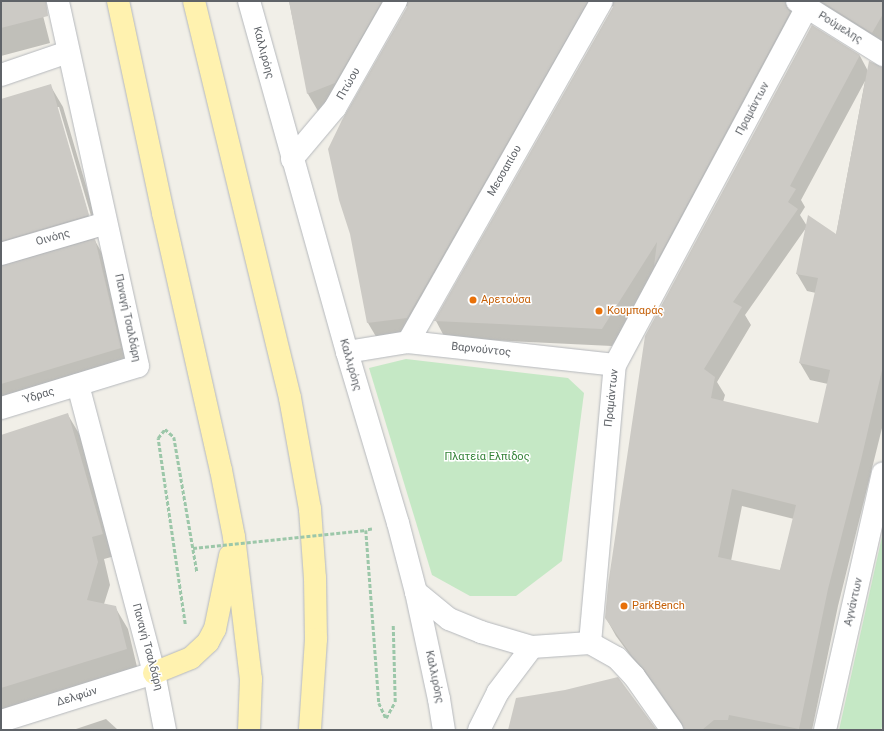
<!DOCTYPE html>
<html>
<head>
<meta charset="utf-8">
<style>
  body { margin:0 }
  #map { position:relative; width:884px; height:731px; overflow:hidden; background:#f1efe8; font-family:Roboto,sans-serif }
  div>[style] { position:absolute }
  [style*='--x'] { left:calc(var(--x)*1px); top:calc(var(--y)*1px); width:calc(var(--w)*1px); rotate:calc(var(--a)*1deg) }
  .green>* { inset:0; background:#c5e8c5 }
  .shadow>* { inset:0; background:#0003 }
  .building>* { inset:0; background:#cccac5 }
  .path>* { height:2.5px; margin-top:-1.25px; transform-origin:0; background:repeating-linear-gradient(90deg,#9cc7a9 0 4px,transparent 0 6px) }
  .roads { filter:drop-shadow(0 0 1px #b5b8bc) drop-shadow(0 0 1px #b5b8bc) }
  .minor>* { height:22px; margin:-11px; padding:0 11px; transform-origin:11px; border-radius:11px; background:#fff }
  .major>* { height:22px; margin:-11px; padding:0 11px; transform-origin:11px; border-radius:11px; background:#fff2af }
  .path-bridge>* { height:2.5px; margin-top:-1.25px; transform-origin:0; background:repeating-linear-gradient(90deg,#9cc7a9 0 4px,transparent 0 6px) }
  .dots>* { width:11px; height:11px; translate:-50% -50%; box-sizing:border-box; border:2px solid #fff; border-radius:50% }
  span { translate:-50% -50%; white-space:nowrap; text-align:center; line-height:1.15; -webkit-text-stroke:3px #fff; paint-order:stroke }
  .street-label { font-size:11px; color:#5f6368 }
  .food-label { font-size:11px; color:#c56008 }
  .left { translate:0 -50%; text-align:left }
  .park-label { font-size:11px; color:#348238 }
  .frame { position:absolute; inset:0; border:2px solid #5f6368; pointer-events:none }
</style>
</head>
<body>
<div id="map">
  <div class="green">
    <div style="clip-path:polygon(406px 359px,568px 378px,584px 393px,562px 561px,516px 596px,470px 596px,432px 575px,369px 368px)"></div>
    <div style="clip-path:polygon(883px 532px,883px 723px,881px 730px,839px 730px)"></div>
  </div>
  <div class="shadow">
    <div style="clip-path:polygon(1px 1px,51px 1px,40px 4px,50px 43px,1px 56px)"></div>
    <div style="clip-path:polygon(289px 1px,883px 1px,883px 49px,815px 8px,658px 273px,612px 346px,445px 338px,436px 321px,614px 6px,605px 8px,417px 336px,378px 340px,368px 323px,351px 234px,408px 6px,399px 8px,345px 100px,318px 111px,308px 94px)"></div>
    <div style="clip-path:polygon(evenodd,812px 26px,860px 56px,868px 71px,883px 68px,883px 424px,838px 606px,812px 730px,685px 730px,655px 686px,644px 674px,616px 636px,606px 618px,812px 26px,865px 81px,836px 235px,807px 226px,800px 215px,805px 207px,801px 200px,865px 81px,812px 26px,806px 228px,797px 274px,807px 291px,816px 293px,800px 363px,810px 380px,828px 384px,819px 424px,723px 402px,725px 395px,717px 382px,751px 325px,745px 315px,806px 228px,812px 26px,742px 506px,794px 519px,780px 571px,731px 561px,742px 506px)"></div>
    <div style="clip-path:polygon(evenodd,50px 85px,63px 107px,101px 237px,94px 239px,107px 262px,133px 370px,1px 410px,1px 100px,50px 85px,57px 107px,59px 107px,92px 219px,90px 220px,57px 107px)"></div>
    <div style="clip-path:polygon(68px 415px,81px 437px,115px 556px,104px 559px,110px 585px,104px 604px,115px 607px,128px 629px,138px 671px,1px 714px,1px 436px)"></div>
    <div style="clip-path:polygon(106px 719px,118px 730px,73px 730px)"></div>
  </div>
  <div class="building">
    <div style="clip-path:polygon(1px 1px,46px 1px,48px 16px,1px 28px)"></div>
    <div style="clip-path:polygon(289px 1px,382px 1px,335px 83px,307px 94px)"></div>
    <div style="clip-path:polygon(408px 1px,588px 1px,407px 318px,367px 323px,350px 234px,339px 200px,328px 149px,342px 120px,407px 7px)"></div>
    <div style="clip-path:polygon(614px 1px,785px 1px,786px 7px,790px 12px,654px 266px,657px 242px,602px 329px,434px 321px,613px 7px)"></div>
    <div style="clip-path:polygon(821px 1px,883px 1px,883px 14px,872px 33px)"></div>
    <div style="clip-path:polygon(evenodd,812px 25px,860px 55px,790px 186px,796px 189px,788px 202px,798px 209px,733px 302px,742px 307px,704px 369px,715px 377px,711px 398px,818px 423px,830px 370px,799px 363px,818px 278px,796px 274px,808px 215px,836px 234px,869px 61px,883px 67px,883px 366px,861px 460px,828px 589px,799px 729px,729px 715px,728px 720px,714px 720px,702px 730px,684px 730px,682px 723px,644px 669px,632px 656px,605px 618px,608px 585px,645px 336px,812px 25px,732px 489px,796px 505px,780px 570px,718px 557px,732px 489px)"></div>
    <div style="clip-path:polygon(51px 84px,89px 215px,1px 241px,1px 99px)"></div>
    <div style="clip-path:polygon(95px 239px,121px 348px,1px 384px,1px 266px)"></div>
    <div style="clip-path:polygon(68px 413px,103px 534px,92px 537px,98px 562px,87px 600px,116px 606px,127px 649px,1px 688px,1px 435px)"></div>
    <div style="clip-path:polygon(618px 677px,657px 730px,508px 730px,516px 698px,565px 690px)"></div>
  </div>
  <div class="path">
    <div style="--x:372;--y:529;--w:6;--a:171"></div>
    <div style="--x:366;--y:530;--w:173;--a:85.7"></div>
    <div style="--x:379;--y:703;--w:17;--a:65"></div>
    <div style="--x:386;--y:718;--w:18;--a:-61"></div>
    <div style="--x:395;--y:702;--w:78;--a:-91.5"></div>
    <div style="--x:185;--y:624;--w:188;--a:-98.3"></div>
    <div style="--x:158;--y:438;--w:11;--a:-52"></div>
    <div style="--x:165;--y:429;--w:12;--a:42"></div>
    <div style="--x:174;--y:437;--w:137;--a:80.3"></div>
  </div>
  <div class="roads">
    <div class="minor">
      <div style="--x:249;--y:1;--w:364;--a:74.4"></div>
      <div style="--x:347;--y:352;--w:178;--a:73.4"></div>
      <div style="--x:398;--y:523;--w:71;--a:75.4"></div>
      <div style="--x:416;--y:592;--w:109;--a:77.9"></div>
      <div style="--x:439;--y:699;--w:31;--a:81"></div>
      <div style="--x:797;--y:1;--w:102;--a:32.1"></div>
      <div style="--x:1;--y:75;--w:71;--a:-18.9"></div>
      <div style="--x:292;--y:159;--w:67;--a:-49.9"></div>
      <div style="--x:335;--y:108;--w:123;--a:-60.3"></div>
      <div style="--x:1;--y:254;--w:109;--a:-16.4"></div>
      <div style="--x:408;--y:342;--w:392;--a:-60.4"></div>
      <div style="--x:347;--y:352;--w:62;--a:-9.3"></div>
      <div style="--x:408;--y:342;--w:208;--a:6.3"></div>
      <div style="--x:78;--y:385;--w:298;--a:75.2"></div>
      <div style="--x:154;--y:673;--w:58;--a:79.1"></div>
      <div style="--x:1;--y:408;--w:143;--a:-17"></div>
      <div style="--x:138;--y:366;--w:374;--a:-102.4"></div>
      <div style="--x:416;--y:592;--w:43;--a:39.3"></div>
      <div style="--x:449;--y:619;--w:35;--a:22"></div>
      <div style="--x:481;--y:632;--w:53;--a:16.4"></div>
      <div style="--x:532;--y:647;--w:58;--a:-3.9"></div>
      <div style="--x:590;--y:643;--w:279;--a:-84.9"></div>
      <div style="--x:615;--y:365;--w:406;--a:-61.8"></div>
      <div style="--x:590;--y:643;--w:31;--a:29"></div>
      <div style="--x:617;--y:658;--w:25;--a:47"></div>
      <div style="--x:634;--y:676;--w:66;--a:54.9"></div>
      <div style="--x:1;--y:721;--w:160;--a:-17.4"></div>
      <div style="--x:479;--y:730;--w:42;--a:-63.4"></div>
      <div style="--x:498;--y:692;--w:56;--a:-52.9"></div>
      <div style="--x:825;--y:730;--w:263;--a:-77.3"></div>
    </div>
    <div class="major">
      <div style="--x:118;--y:1;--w:217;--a:78"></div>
      <div style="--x:163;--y:213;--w:263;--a:77.3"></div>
      <div style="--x:221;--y:470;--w:68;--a:79"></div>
      <div style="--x:234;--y:537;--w:143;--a:83.2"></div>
      <div style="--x:251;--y:679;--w:51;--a:92.2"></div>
      <div style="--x:194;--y:1;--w:408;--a:76.4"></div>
      <div style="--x:290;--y:398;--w:113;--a:79.8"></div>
      <div style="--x:310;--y:509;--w:69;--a:85.9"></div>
      <div style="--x:315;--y:578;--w:61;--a:89.1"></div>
      <div style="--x:316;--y:639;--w:91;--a:93.8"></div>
      <div style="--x:154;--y:673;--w:40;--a:-22"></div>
      <div style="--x:191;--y:658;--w:23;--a:-43"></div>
      <div style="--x:208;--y:642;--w:15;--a:-62"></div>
      <div style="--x:215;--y:629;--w:75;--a:-78.4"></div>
    </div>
  </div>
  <div class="path-bridge">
    <div style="--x:193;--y:548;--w:174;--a:-5.9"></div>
  </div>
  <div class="dots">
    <div style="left:473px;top:300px;background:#e8710a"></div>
    <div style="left:599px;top:311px;background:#e8710a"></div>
    <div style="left:624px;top:606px;background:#e8710a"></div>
  </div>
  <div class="street-label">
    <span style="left:840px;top:28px;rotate:32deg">Ρούμελης</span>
    <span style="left:263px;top:53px;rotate:75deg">Καλλιρόης</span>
    <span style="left:349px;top:84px;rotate:-60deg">Πτώου</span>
    <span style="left:753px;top:109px;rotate:-62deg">Πραμάντων</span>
    <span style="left:505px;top:171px;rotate:-60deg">Μεσσαπίου</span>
    <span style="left:53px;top:238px;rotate:-16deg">Οινόης</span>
    <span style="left:127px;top:318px;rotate:78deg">Παναγή Τσαλδάρη</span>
    <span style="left:481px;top:350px;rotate:6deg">Βαρνούντος</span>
    <span style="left:350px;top:365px;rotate:74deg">Καλλιρόης</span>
    <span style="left:39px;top:396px;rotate:-17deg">Ύδρας</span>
    <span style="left:612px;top:398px;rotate:-84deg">Πραμάντων</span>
    <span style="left:854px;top:602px;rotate:-77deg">Αγνάντων</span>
    <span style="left:147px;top:647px;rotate:75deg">Παναγή Τσαλδάρη</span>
    <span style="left:434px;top:677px;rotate:78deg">Καλλιρόης</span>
    <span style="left:77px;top:697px;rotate:-17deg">Δελφών</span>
  </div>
  <div class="food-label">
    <span class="left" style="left:481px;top:300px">Αρετούσα</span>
    <span class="left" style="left:607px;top:311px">Κουμπαράς</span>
    <span class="left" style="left:632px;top:606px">ParkBench</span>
  </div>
  <div class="park-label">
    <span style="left:487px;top:457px">Πλατεία Ελπίδος</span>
  </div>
  <div class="frame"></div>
</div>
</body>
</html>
